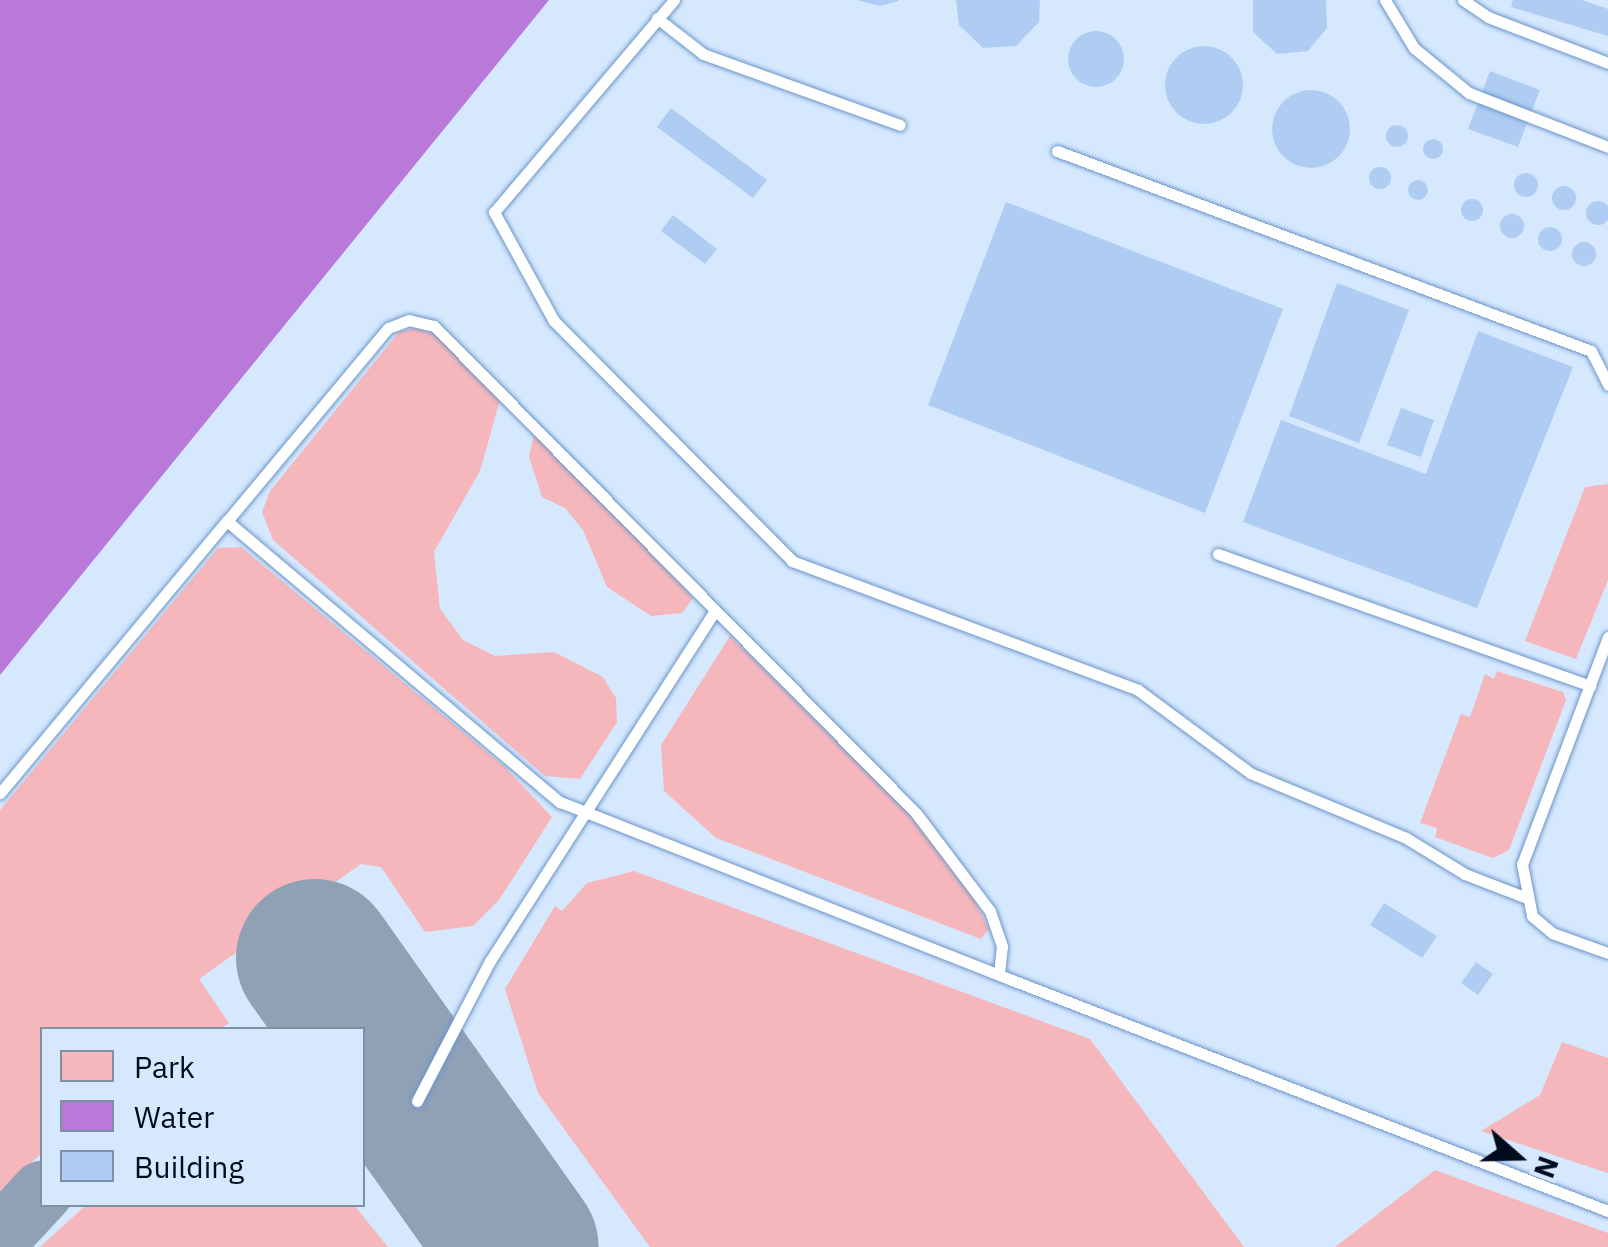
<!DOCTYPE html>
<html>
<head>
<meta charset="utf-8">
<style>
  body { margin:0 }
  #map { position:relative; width:1608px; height:1247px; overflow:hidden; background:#d5e8fe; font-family:"IBM Plex Sans",sans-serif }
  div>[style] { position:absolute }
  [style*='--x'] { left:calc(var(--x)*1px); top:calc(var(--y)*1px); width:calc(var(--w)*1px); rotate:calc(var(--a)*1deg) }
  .green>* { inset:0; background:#f6b7bc }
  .water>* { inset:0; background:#b979d9 }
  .taxiway>* { height:62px; margin:-31px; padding:0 31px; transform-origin:31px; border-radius:31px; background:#90a1b6 }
  .runway>* { height:158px; margin:-79px; padding:0 79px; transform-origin:79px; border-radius:79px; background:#90a1b6 }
  .building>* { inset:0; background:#afcdf2 }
  .round { border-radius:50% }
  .roads { filter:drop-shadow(0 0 2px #6a95c8) drop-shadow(0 0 2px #6a95c8) }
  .lane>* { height:11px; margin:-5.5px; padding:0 5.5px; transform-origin:5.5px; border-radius:5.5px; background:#fff }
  span { translate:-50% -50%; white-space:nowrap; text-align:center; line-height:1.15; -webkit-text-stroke:10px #d5e8fe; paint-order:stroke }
  .legend { position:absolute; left:40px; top:1027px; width:325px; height:180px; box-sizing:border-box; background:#d5e8fe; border:2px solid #8090a4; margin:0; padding:12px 18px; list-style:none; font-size:30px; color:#000b1e }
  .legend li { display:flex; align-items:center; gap:20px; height:50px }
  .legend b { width:50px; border:2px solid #8090a4 }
  .north { position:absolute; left:1468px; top:1107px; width:100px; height:100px; -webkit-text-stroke:8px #d5e8fe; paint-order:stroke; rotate:110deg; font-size:28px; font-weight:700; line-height:40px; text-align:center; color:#000b1e }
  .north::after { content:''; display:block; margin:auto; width:35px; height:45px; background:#000b1e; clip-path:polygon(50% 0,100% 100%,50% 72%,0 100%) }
</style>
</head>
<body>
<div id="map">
  <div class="green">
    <div style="clip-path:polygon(416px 328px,439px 335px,500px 400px,480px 471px,434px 552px,440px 609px,463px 640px,495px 656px,554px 652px,603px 677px,616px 698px,617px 722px,580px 779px,545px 776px,273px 540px,262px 512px,270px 491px,399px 332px)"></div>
    <div style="clip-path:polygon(535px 430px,693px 598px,682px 613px,651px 616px,607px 587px,583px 530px,565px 508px,542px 497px,529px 457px)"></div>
    <div style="clip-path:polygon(1608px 484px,1608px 580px,1576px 659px,1525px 641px,1585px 487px)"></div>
    <div style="clip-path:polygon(241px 547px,505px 767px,552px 817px,499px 900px,473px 926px,425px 932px,381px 867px,361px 864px,199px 979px,229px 1023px,220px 1029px,42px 1030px,42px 1153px,0 1191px,0 810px,218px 548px)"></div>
    <div style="clip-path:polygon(730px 636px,926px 831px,973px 896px,989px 929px,981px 939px,716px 838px,664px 791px,661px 745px)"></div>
    <div style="clip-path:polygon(1497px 671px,1563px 692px,1566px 700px,1509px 850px,1493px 858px,1435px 837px,1437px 828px,1420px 823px,1461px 714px,1470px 717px,1485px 674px,1494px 679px)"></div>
    <div style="clip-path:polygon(634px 871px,1090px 1039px,1244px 1247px,650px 1247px,538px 1093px,505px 989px,555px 906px,562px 911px,587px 883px)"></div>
    <div style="clip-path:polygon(1562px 1042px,1608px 1058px,1608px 1173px,1481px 1131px,1540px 1095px)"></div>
    <div style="clip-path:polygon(1435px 1170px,1608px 1233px,1608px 1247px,1335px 1247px)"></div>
    <div style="clip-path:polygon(86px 1205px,354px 1205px,388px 1247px,40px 1247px)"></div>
  </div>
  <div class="water">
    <div style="clip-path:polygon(0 0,549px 0,0 675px)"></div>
  </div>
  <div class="taxiway">
    <div style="--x:362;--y:1063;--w:67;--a:34.6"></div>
    <div style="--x:0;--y:1237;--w:62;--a:-47"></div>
  </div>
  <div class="runway">
    <div style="--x:315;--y:958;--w:354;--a:54.7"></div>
  </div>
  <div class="building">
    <div style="clip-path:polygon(857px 0,898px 0,898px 1px,880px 6px)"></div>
    <div style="clip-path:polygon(956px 0,1040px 0,1039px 22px,1016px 46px,983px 48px,959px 25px)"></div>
    <div style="clip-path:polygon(1253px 0,1326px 0,1327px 28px,1308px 51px,1277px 54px,1253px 32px)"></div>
    <div style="clip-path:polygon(1513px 0,1582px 0,1608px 9px,1608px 36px,1511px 7px)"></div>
    <div class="round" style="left:1068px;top:31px;width:56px;height:56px"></div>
    <div class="round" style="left:1165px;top:46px;width:78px;height:78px"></div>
    <div style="clip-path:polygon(1490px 71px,1540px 90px,1518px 147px,1468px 129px)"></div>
    <div class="round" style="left:1272px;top:90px;width:78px;height:78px"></div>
    <div style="clip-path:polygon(671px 108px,767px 180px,753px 198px,657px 127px)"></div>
    <div class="round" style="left:1386px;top:125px;width:22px;height:22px"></div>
    <div class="round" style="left:1423px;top:139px;width:20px;height:20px"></div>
    <div class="round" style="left:1369px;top:167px;width:22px;height:22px"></div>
    <div class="round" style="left:1514px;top:173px;width:24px;height:24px"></div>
    <div class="round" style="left:1408px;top:180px;width:20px;height:20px"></div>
    <div class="round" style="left:1552px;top:186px;width:24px;height:24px"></div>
    <div class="round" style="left:1461px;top:199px;width:22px;height:22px"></div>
    <div class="round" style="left:1586px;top:201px;width:24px;height:24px"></div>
    <div style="clip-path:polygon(1006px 202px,1283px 309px,1205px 513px,928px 405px)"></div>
    <div class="round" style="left:1500px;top:214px;width:24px;height:24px"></div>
    <div style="clip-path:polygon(673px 215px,717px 249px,705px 264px,661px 231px)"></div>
    <div class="round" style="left:1538px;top:227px;width:24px;height:24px"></div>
    <div class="round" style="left:1572px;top:242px;width:24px;height:24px"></div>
    <div style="clip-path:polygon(1337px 283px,1409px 310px,1359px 443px,1289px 416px)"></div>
    <div style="clip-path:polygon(1478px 331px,1573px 367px,1477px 608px,1243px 522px,1281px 420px,1426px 474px)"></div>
    <div style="clip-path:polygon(1401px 408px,1434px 420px,1421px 457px,1387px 445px)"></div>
    <div style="clip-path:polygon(1384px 903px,1437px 936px,1422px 958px,1370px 925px)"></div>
    <div style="clip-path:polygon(1476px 962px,1493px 974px,1478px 995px,1461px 983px)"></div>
  </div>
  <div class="roads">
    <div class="lane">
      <div style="--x:674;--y:0;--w:278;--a:130.3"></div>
      <div style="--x:494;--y:212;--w:124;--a:61.2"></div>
      <div style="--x:554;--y:321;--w:338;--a:45.2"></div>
      <div style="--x:792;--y:561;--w:369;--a:20.4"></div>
      <div style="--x:1138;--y:690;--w:139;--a:36.5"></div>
      <div style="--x:1250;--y:773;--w:169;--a:22.6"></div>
      <div style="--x:1406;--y:838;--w:69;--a:31.4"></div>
      <div style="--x:1465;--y:874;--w:66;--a:21.2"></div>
      <div style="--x:1385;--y:0;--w:56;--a:58.9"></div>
      <div style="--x:1414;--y:48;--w:71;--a:39.3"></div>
      <div style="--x:1469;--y:93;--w:149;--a:21.2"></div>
      <div style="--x:1463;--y:0;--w:30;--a:34"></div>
      <div style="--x:1488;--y:17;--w:129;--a:21"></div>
      <div style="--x:657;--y:18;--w:58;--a:38"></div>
      <div style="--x:703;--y:54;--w:209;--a:19.8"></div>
      <div style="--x:1057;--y:151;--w:570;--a:20.53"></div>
      <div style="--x:1591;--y:351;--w:38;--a:63"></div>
      <div style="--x:1218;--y:554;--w:395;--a:19.5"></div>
      <div style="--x:1608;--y:637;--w:243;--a:110.7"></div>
      <div style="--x:1522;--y:864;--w:53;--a:79.1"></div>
      <div style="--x:1532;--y:916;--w:26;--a:40"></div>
      <div style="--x:1552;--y:933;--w:59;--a:19.7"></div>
      <div style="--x:0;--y:793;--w:354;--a:-50.2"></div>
      <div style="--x:999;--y:974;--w:28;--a:-84"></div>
      <div style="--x:1002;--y:946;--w:37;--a:-109"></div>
      <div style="--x:990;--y:911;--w:123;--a:-127.1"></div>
      <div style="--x:916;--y:813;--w:685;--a:-134.7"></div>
      <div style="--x:434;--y:326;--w:26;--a:-167"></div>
      <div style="--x:409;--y:320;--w:22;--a:159"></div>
      <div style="--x:388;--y:328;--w:251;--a:129.8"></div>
      <div style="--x:227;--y:521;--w:436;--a:40.2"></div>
      <div style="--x:560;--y:802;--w:486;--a:21.5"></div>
      <div style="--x:1012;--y:980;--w:639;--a:21.19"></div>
      <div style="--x:417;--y:1101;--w:158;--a:-62.5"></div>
      <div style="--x:490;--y:961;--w:416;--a:-57.3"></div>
    </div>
  </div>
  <ul class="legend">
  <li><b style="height:28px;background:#f6b7bc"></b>Park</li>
  <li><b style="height:28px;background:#b979d9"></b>Water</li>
  <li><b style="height:28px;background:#afcdf2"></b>Building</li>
  </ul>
  <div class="north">N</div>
</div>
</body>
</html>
